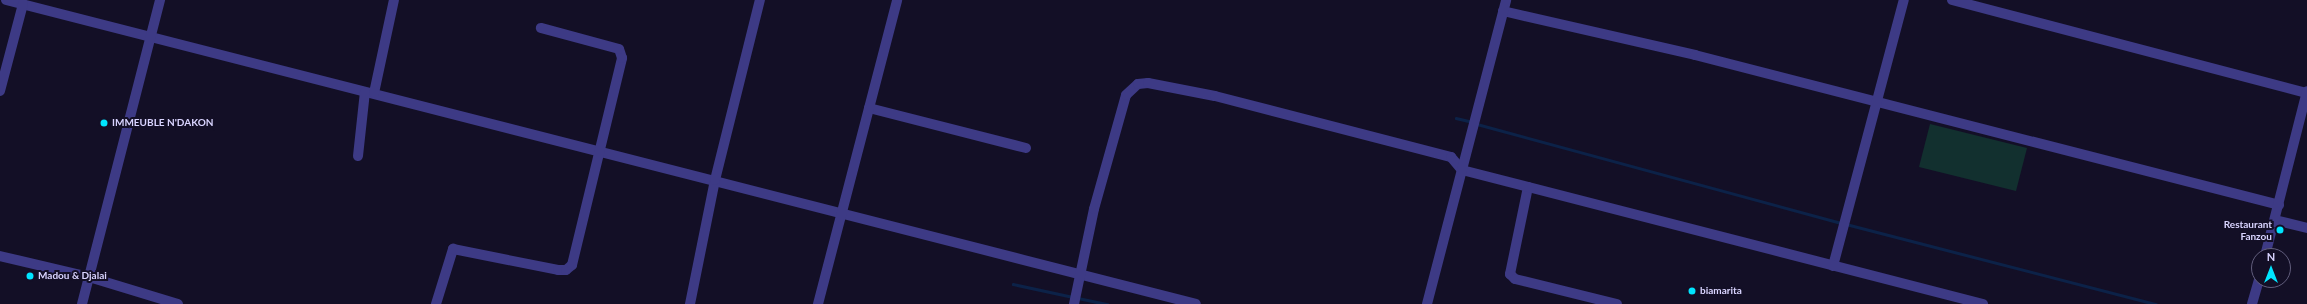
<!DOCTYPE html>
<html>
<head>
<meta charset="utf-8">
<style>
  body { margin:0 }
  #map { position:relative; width:2307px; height:304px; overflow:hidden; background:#130f26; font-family:Lato,sans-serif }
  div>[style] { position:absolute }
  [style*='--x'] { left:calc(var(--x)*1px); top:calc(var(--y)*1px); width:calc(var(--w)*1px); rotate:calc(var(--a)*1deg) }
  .green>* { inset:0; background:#12302f }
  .stream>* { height:2.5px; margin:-1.25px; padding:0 1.25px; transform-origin:1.25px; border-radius:1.25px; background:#0c2248 }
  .minor>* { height:10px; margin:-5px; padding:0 5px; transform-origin:5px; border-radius:5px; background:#3d3a85 }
  .dots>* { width:11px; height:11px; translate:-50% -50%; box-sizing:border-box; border:2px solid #130f26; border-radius:50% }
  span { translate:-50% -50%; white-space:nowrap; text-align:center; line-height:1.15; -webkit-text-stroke:4px #130f26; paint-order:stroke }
  .poi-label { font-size:10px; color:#d9d4ff; font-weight:700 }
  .left { translate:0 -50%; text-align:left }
  .right { translate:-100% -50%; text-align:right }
  .north { position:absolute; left:2251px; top:248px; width:40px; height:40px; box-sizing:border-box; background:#130f26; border:1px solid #625e7d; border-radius:50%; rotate:0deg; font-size:11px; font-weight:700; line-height:16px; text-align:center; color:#d9d4ff }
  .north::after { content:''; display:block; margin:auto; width:14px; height:18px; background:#00e5ff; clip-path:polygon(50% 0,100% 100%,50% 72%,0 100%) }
</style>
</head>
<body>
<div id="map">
  <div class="green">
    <div style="clip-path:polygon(1930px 124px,2027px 148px,2016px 191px,1919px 167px)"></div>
  </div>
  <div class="stream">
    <div style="--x:1456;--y:118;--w:17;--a:13"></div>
    <div style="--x:1477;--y:124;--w:377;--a:15.2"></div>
    <div style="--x:1846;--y:224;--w:320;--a:14.5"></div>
    <div style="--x:1013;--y:284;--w:61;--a:12.2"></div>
    <div style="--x:1078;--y:298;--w:30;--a:12"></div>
  </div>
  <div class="minor">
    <div style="--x:6;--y:0;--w:1228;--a:14.33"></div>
    <div style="--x:1952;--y:0;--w:367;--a:14.7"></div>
    <div style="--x:1503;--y:11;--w:197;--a:12.9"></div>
    <div style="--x:1695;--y:55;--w:603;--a:14.4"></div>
    <div style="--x:0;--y:91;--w:90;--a:-75.2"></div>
    <div style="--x:374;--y:93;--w:95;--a:-77.9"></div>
    <div style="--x:869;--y:108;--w:162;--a:14.3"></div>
    <div style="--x:358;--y:156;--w:64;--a:-83.8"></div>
    <div style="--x:1528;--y:187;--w:89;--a:101.7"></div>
    <div style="--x:1510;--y:274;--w:7;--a:45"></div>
    <div style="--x:1515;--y:279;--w:105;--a:13.8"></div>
    <div style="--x:2275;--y:220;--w:33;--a:14"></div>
    <div style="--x:0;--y:256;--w:91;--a:13.3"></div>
    <div style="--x:89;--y:277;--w:93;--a:16.9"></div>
    <div style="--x:2265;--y:256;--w:170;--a:-75.7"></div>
    <div style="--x:1833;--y:266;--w:275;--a:-75.1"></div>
    <div style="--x:82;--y:304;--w:314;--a:-75.6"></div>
    <div style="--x:436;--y:304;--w:58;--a:-72.8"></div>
    <div style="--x:453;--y:249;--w:107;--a:11.3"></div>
    <div style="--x:558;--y:270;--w:8;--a:0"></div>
    <div style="--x:566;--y:270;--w:8;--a:-40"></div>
    <div style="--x:572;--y:265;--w:213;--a:-76.4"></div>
    <div style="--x:622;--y:58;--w:9;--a:-108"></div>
    <div style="--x:619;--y:49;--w:81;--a:-164.9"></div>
    <div style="--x:690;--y:304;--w:126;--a:-78.6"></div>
    <div style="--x:715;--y:180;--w:186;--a:-76"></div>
    <div style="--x:818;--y:304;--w:314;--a:-75.4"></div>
    <div style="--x:1074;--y:304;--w:97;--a:-78.1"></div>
    <div style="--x:1094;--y:209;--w:118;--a:-74.3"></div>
    <div style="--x:1126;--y:95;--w:16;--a:-43"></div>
    <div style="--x:1138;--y:84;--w:10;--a:-6"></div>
    <div style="--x:1148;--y:83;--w:68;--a:11"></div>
    <div style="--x:1215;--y:96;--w:244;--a:14.5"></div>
    <div style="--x:1451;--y:157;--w:17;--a:50"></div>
    <div style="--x:1462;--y:170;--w:538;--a:14.42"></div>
    <div style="--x:1427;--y:304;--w:314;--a:-75.4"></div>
    <div style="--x:2252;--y:304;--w:26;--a:-74"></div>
  </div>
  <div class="dots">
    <div style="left:104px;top:123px;background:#00e5ff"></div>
    <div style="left:2280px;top:230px;background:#00e5ff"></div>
    <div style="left:30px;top:276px;background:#00e5ff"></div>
    <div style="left:1692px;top:291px;background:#00e5ff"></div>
  </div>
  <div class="poi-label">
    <span class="left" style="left:112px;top:123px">IMMEUBLE N'DAKON</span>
    <span class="right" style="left:2272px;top:230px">Restaurant<br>Fanzou</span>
    <span class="left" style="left:38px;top:276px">Madou &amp; Djalai</span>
    <span class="left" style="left:1700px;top:291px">biamarita</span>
  </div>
  <div class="north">N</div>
</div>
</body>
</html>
